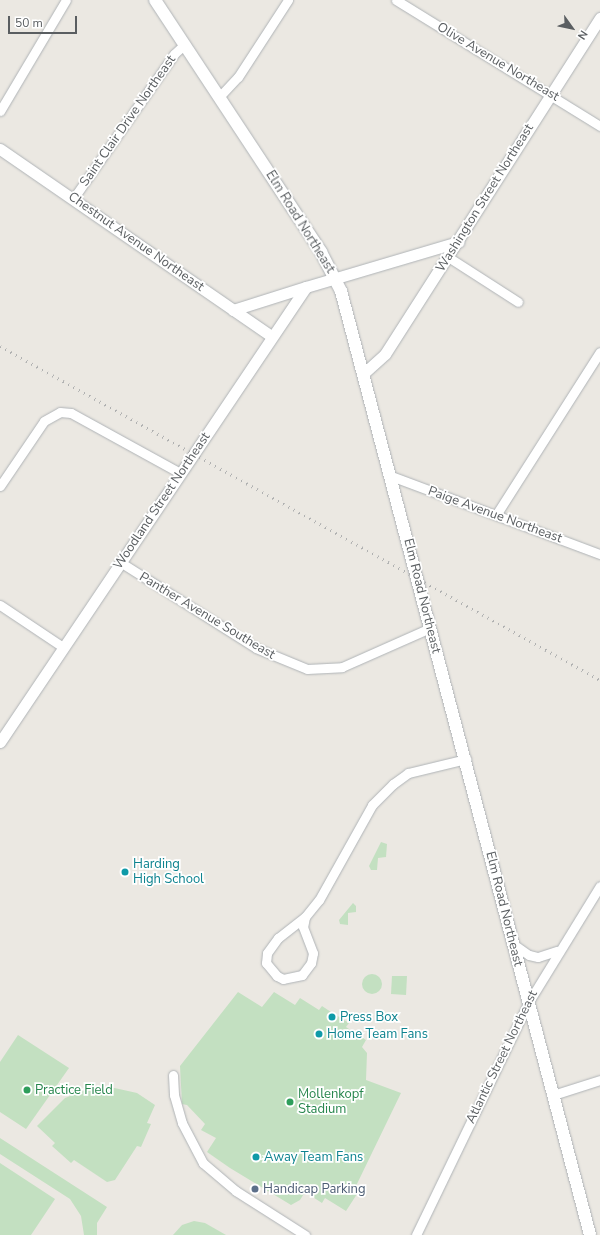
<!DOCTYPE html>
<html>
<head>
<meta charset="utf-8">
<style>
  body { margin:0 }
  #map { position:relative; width:600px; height:1235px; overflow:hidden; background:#ebe8e2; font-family:"Nunito Sans",sans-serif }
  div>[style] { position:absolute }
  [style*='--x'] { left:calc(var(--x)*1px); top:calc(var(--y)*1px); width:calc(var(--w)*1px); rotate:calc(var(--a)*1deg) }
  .green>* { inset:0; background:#c3e0c1 }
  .round { border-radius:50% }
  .roads { filter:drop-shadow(0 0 1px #afb3b6) drop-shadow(0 0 1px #afb3b6) }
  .minor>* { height:9px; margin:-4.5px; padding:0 4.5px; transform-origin:4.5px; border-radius:4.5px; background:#fff }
  .tertiary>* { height:11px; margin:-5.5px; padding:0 5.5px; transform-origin:5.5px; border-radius:5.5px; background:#fff }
  .secondary>* { height:12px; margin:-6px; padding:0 6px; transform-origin:6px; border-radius:6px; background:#fff }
  .rail>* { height:3px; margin-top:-1.5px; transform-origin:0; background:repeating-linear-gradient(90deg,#b0b1b1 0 1px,transparent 0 6px) }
  .dots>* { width:11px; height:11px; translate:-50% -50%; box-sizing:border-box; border:2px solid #fff; border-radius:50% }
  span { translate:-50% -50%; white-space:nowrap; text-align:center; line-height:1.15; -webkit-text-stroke:3.5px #fff; paint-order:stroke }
  .street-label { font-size:13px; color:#5a5e61 }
  .culture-label { font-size:13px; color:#0d838f }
  .left { translate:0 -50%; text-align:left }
  .leisure-label { font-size:13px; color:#27864d }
  .service-label { font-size:13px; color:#4e5e75 }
  .north { position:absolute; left:552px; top:8px; width:40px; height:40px; -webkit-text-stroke:3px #fff; paint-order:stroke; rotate:123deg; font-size:11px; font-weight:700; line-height:16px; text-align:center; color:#5a5e61 }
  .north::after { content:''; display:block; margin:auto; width:14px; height:18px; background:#5a5e61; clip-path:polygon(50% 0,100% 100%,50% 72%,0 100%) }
  .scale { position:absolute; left:8px; top:16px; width:69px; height:18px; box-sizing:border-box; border:2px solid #5a5e61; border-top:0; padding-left:5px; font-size:12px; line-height:14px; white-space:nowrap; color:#5a5e61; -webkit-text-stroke:3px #fff; paint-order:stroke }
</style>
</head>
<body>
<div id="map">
  <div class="green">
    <div style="clip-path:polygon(381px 842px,387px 844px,386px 857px,378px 858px,377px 870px,371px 870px,369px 866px)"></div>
    <div style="clip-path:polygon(353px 903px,356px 906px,356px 912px,348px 913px,348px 925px,340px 924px,339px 920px)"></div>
    <div class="round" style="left:362px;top:974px;width:20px;height:20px"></div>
    <div style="clip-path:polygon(392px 976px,407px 976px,406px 995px,391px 994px)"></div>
    <div style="clip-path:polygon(238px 992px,262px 1007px,274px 992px,295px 1005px,300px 998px,319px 1010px,322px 1006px,331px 1012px,349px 1023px,346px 1027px,366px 1040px,362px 1047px,367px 1053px,366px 1080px,401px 1093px,355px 1188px,359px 1191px,346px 1211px,325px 1198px,322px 1203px,305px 1192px,300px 1200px,291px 1205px,230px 1168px,207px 1152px,216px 1138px,201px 1130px,205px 1124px,187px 1105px,182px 1104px,180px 1066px)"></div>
    <div style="clip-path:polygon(18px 1035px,69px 1068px,26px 1129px,0 1112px,0 1062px)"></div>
    <div style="clip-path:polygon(110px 1087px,137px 1093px,155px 1105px,147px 1123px,151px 1124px,141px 1147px,137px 1146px,115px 1180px,107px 1182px,74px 1160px,71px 1163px,52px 1146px,55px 1143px,37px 1126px,65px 1098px,88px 1089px)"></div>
    <div style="clip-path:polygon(0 1138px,107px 1207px,97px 1223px,97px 1235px,84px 1235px,81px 1216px,70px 1199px,0 1154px)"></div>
    <div style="clip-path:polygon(0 1163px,55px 1199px,31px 1235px,0 1235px)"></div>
    <div style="clip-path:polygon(194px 1221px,205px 1223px,226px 1235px,173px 1235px,182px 1225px)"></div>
  </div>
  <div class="roads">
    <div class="minor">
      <div style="--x:396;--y:0;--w:240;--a:31.7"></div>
      <div style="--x:220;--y:96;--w:26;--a:-47"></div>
      <div style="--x:238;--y:77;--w:92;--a:-57"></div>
      <div style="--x:0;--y:111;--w:129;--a:-59.3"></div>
      <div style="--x:73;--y:199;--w:177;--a:-55.1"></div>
      <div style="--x:174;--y:54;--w:15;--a:-42"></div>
      <div style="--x:448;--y:257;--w:83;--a:32.7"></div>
      <div style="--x:391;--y:476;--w:223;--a:20.5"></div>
      <div style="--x:0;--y:486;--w:78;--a:-55.9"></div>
      <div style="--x:44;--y:421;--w:18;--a:-29"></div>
      <div style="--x:60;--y:412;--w:11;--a:5"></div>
      <div style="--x:71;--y:413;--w:124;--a:28.8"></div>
      <div style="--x:496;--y:515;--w:193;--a:-57.5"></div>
      <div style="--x:120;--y:562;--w:161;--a:32.3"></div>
      <div style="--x:256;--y:648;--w:55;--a:22.4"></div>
      <div style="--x:307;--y:669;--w:35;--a:-3"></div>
      <div style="--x:342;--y:667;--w:96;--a:-23.9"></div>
      <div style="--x:0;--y:605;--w:76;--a:33.7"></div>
      <div style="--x:305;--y:917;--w:10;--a:101"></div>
      <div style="--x:303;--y:927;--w:28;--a:69"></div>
      <div style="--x:313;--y:953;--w:10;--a:101"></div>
      <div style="--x:311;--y:963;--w:15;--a:127"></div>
      <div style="--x:302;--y:975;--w:19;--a:168"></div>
      <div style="--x:283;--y:979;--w:7;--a:-153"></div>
      <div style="--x:277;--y:976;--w:17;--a:-130"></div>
      <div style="--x:266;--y:963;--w:10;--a:-84"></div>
      <div style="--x:267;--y:953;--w:19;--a:-54"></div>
      <div style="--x:278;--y:938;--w:34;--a:-38"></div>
      <div style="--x:305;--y:917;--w:22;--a:-51"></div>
      <div style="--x:319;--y:900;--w:109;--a:-60.8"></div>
      <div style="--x:372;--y:805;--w:30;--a:-45"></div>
      <div style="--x:393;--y:784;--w:19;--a:-36"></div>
      <div style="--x:408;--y:773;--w:60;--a:-13.6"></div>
      <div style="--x:513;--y:944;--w:19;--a:35"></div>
      <div style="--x:529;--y:955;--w:9;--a:13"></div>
      <div style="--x:538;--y:957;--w:20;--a:-18"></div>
      <div style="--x:173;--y:1075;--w:20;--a:87"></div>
      <div style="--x:174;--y:1095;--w:29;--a:74"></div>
      <div style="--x:182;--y:1123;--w:45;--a:62.3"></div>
      <div style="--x:203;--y:1163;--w:43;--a:40.3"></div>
      <div style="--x:236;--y:1191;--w:82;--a:32.5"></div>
      <div style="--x:553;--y:1095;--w:49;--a:-17.7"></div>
      <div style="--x:416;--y:1235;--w:258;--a:-64.2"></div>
      <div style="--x:528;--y:1003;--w:137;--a:-58.4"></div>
    </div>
    <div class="tertiary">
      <div style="--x:0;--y:149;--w:329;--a:34.6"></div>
      <div style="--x:233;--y:310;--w:77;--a:-17.5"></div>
      <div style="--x:364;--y:373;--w:28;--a:-42"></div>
      <div style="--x:385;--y:354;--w:399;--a:-57.4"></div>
      <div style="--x:0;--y:742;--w:548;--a:-56.08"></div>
      <div style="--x:306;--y:287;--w:159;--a:-16.5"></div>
    </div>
    <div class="secondary">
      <div style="--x:155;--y:0;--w:302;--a:56.6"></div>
      <div style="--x:321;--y:252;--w:44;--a:62.9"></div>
      <div style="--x:341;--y:291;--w:976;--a:75.22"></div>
    </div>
  </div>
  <div class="rail">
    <div style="--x:0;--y:346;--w:687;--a:29.1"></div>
  </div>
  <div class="dots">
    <div style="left:125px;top:872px;background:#0f9aa8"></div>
    <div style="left:332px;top:1017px;background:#0f9aa8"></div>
    <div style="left:319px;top:1034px;background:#0f9aa8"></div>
    <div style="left:27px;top:1090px;background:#2e9e5b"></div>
    <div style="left:290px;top:1102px;background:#2e9e5b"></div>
    <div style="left:256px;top:1157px;background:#0f9aa8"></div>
    <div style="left:255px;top:1189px;background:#5c6f8a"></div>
  </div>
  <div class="street-label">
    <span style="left:498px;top:62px;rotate:31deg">Olive Avenue Northeast</span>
    <span style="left:128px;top:121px;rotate:-55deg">Saint Clair Drive Northeast</span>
    <span style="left:485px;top:198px;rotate:-58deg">Washington Street Northeast</span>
    <span style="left:300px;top:222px;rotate:58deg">Elm Road Northeast</span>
    <span style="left:136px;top:242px;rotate:35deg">Chestnut Avenue Northeast</span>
    <span style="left:162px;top:501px;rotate:-56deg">Woodland Street Northeast</span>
    <span style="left:495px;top:515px;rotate:20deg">Paige Avenue Northeast</span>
    <span style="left:422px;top:596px;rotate:76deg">Elm Road Northeast</span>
    <span style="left:207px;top:616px;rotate:31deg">Panther Avenue Southeast</span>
    <span style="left:504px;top:909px;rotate:76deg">Elm Road Northeast</span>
    <span style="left:502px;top:1057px;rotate:-64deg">Atlantic Street Northeast</span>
  </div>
  <div class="culture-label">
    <span class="left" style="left:133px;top:872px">Harding<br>High School</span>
    <span class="left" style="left:340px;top:1017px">Press Box</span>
    <span class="left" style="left:327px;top:1034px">Home Team Fans</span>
    <span class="left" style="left:264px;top:1157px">Away Team Fans</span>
  </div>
  <div class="leisure-label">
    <span class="left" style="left:35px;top:1090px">Practice Field</span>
    <span class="left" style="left:298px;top:1102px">Mollenkopf<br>Stadium</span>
  </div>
  <div class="service-label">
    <span class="left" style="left:263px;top:1189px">Handicap Parking</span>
  </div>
  <div class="north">N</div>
  <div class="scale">50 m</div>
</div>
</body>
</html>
